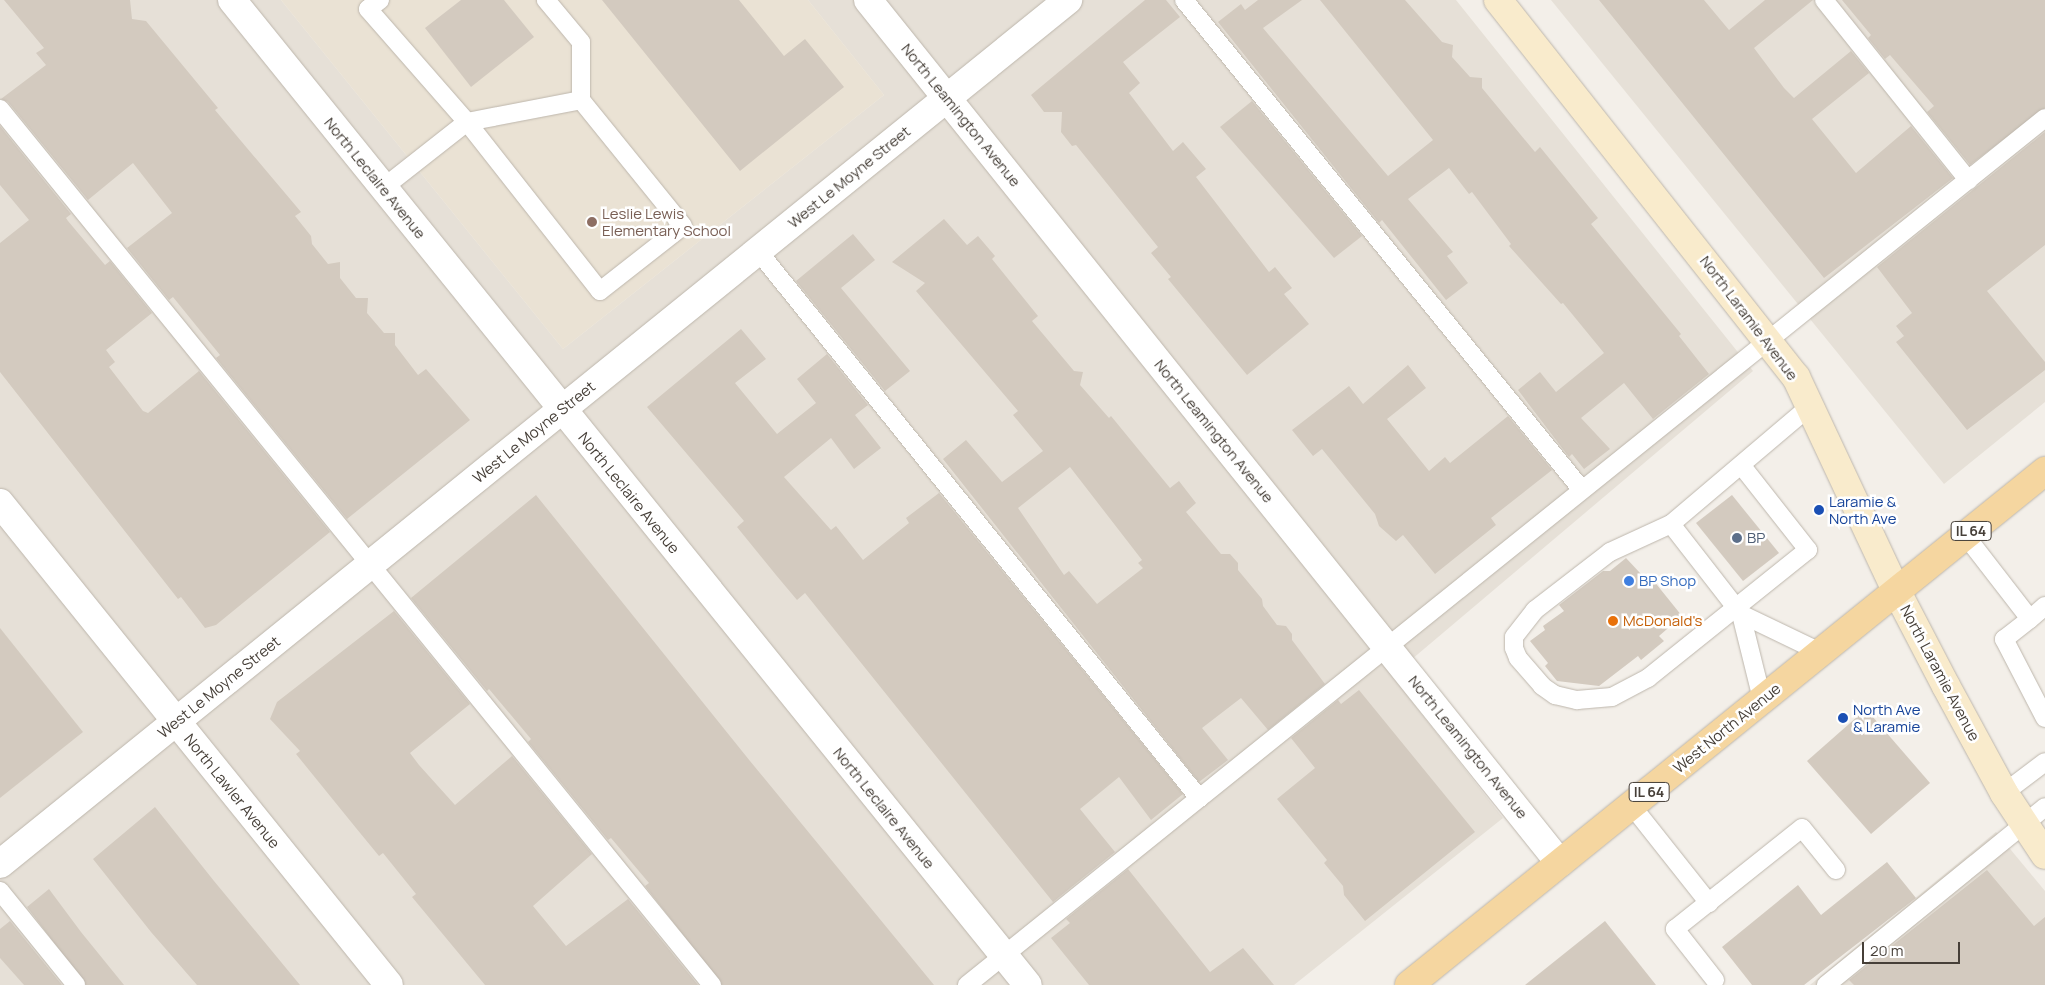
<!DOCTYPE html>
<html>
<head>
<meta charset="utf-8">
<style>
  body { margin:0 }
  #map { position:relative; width:2045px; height:985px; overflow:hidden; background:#f3efe9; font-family:Manrope,sans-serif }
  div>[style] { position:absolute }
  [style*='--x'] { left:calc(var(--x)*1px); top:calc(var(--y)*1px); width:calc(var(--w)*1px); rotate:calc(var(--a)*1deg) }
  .residential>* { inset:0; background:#e6e0d7 }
  .education>* { inset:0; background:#eae2d4 }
  .building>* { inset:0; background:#d3cabf }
  .roads { filter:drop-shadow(0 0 1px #bdb6ac) drop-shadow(0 0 1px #bdb6ac) }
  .lane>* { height:18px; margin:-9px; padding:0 9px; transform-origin:9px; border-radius:9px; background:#fff }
  .street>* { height:28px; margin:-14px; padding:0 14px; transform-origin:14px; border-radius:14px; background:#fff }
  .secondary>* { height:28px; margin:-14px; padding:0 14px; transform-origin:14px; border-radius:14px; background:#f9ebcc }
  .primary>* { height:28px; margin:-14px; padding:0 14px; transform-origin:14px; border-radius:14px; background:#f5d6a0 }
  .dots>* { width:14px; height:14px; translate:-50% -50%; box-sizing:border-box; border:2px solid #fff; border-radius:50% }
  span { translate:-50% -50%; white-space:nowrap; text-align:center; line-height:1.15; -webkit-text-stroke:5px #fff; paint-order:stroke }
  .shield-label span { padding:1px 4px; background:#fff; border:1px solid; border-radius:4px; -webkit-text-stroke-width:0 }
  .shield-label { font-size:14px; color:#463f38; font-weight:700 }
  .street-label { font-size:15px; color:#463f38 }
  .education-label { font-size:15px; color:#785e54 }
  .left { translate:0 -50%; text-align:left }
  .transit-label { font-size:15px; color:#164399 }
  .service-label { font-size:15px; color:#4e5e75 }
  .shop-label { font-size:15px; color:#366cbe }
  .food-label { font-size:15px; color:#c56008 }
  .scale { position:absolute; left:1862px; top:942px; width:98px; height:22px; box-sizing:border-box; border:2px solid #463f38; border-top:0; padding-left:6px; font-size:15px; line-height:18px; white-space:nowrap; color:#463f38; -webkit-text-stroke:4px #fff; paint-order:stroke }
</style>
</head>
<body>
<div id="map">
  <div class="residential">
    <div style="clip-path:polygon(0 0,281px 0,563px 349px,884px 95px,808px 0,1456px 0,1753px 371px,1392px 676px,1503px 818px,1294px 985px,0 985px)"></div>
    <div style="clip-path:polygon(1551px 0,2045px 0,2045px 402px,1944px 484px)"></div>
    <div style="clip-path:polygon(1996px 832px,2045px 891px,2045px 985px,1810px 985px)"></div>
  </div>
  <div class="education">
    <div style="clip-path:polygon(281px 0,808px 0,884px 95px,563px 349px)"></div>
  </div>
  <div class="building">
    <div style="clip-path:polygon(4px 0,130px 0,132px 19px,146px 21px,218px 108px,215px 110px,301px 212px,295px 216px,311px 236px,312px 244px,328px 264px,340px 262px,340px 278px,356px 298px,368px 298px,367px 313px,384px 333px,395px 333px,395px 345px,418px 375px,426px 369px,470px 420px,347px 519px,216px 358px,220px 355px,173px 297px,169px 300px,127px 248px,172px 213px,133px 163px,88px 200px,8px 102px,1px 99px,46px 65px,36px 53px,44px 48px)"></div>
    <div style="clip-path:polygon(461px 0,504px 0,534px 37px,471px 87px,425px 28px)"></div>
    <div style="clip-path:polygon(602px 0,739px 0,784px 56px,805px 39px,844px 87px,740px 171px)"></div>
    <div style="clip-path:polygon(1145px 0,1166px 0,1180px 17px,1123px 62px,1140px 83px,1129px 93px,1173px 151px,1183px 142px,1206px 169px,1196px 177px,1269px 272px,1275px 267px,1292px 288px,1284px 294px,1309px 324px,1247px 375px,1168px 279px,1171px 277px,1151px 253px,1158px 247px,1076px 145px,1072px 146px,1061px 132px,1062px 112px,1044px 112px,1031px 95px)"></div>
    <div style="clip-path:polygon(1258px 0,1302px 0,1263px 28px,1388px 176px,1433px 140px,1320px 0,1405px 0,1442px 42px,1453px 45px,1452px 57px,1470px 77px,1482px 78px,1482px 88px,1535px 152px,1540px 147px,1598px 218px,1591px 224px,1681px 334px,1679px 336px,1709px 374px,1653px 419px,1624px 383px,1581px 418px,1610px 449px,1584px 469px,1572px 454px,1569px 457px,1518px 390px,1540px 372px,1556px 392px,1604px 353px,1563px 303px,1561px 304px,1509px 246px,1511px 244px,1472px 192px,1469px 194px,1449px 168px,1408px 199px,1453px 252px,1447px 256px,1468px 283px,1446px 300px,1382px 220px,1379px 223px,1218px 22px,1241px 4px,1245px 10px)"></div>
    <div style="clip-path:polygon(1599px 0,1704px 0,1729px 30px,1765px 0,1813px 0,1754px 48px,1784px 88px,1794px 98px,1851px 51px,1869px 73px,1812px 119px,1856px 173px,1911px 126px,1953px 178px,1824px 278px)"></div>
    <div style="clip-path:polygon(1842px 0,2045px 0,2045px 108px,1970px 165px,1927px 112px,1934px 106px,1890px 55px,1885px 59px,1868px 38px,1871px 35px)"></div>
    <div style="clip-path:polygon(1252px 101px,1362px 236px,1334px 258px,1220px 127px)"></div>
    <div style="clip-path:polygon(0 126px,71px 214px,66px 218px,68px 221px,105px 265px,110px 261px,152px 313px,106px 350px,115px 362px,109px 367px,143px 411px,148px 413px,199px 371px,330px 532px,216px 625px,205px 628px,181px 597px,178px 599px,0 372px,0 243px,29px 220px,0 185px)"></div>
    <div style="clip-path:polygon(2045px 132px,2045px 245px,1987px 291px,2045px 362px,2045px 370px,1967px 430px,1896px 342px,1904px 336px,1896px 326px,1912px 313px,1877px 267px)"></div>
    <div style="clip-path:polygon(evenodd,944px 219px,967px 245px,978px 236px,995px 256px,992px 259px,1038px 316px,1032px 321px,1074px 371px,1083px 372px,1080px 385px,1109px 418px,1111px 416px,1170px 488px,1179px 481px,1196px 503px,1186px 512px,1221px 554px,1230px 554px,1238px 563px,1238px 570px,1262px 599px,1263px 606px,1277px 625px,1286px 626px,1292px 634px,1292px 640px,1325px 684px,1268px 730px,1241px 698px,1202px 728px,1228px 760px,1199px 782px,943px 459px,966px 440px,1002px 482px,1043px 451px,1013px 415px,1018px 411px,916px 291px,925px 283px,892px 262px,944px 219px,1070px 467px,1142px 560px,1138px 563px,1143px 568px,1097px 604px,1069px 571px,1064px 575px,1018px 508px,1070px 467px)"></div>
    <div style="clip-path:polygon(853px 234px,875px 260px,841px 288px,910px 371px,885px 391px,796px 281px)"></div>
    <div style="clip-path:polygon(741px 329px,766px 359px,735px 383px,777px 434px,816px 403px,797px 379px,827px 354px,868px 405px,855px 415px,881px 448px,854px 469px,831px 438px,784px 477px,831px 530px,836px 526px,863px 560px,909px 523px,906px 518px,939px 493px,1183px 794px,1151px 820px,1119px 777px,1080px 809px,1115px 852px,1053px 902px,805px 593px,797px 600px,776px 575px,737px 527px,744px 521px,647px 407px)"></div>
    <div style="clip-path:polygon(1408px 365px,1426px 388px,1387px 419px,1429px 471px,1445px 457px,1450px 463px,1508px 416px,1552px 470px,1491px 518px,1496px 525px,1435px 574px,1403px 535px,1396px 541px,1379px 526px,1375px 514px,1322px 449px,1313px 456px,1292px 430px,1349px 386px,1363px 404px)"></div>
    <div style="clip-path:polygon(536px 495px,750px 761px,934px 985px,722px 985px,645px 886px,649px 883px,611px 838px,608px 840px,528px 742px,531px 739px,489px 689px,487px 691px,411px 598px)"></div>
    <div style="clip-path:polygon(1732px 495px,1779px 553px,1743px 581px,1696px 523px)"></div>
    <div style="clip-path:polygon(1626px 558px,1641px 574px,1649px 575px,1682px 616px,1659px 636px,1664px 641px,1641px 660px,1638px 656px,1599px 686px,1557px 681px,1545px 666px,1548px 663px,1530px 641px,1545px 630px,1543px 626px,1564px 611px,1559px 605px,1603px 571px,1610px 571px)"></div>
    <div style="clip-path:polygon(394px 611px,470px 704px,410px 753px,419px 765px,455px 805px,512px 756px,592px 854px,533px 906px,566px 946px,628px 899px,698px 985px,485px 985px,412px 897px,416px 894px,383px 853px,379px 856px,356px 828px,296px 754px,300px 751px,270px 719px,277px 702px)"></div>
    <div style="clip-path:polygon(0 628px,83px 732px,0 798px)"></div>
    <div style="clip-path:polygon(1359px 690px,1475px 832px,1365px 921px,1344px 895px,1343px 886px,1324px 863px,1327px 860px,1277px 799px,1315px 768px,1291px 738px,1338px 700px,1341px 704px)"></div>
    <div style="clip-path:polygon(1866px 709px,1930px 783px,1871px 834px,1807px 761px)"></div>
    <div style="clip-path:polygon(155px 807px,214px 881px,300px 985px,197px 985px,151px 932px,93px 859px)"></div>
    <div style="clip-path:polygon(1887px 862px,1916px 898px,1804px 985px,1752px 985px,1722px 947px,1798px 885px,1821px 915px)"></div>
    <div style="clip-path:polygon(1128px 869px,1210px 972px,1243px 948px,1274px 985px,1089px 985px,1051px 938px,1070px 923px,1066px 919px)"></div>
    <div style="clip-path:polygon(1987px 870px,2034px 926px,2045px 917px,2045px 985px,1854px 985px,1849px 980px)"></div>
    <div style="clip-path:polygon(49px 889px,81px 932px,124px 985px,86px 985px,27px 907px)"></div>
    <div style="clip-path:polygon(10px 921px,62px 985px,24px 985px,0 958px,0 929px)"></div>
    <div style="clip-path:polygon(1605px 921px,1656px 985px,1525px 985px)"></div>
  </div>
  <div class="roads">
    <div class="lane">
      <div style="--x:380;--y:0;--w:15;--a:143"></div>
      <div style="--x:368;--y:9;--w:150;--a:48.8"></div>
      <div style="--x:467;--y:122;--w:215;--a:51.8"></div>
      <div style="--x:600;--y:291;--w:105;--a:-38.1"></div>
      <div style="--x:683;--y:226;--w:162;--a:-129"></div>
      <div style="--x:581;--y:100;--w:58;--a:-90"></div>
      <div style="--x:581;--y:42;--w:55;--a:-129.8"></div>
      <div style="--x:1184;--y:0;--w:631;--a:50.91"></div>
      <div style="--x:1824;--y:0;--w:231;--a:51.3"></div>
      <div style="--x:0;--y:109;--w:1129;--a:50.9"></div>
      <div style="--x:383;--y:188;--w:107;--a:-38.2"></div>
      <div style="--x:467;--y:122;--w:116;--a:-10.9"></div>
      <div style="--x:758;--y:251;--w:703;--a:51.12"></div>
      <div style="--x:1671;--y:524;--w:67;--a:155.3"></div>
      <div style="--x:1610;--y:552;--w:95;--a:142.3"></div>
      <div style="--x:1535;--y:610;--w:34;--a:128"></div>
      <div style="--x:1514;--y:637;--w:11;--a:90"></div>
      <div style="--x:1514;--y:648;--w:11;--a:68"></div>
      <div style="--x:1518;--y:658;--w:37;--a:49"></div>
      <div style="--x:1542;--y:686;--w:16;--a:35"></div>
      <div style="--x:1555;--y:695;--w:23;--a:13"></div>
      <div style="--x:1577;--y:700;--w:35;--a:-5"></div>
      <div style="--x:1612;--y:697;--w:41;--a:-27.8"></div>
      <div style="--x:1648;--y:678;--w:205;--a:-38.7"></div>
      <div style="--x:1808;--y:550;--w:108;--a:-128.2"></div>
      <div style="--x:1965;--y:535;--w:106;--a:52.3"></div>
      <div style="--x:2030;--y:619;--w:20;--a:-41"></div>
      <div style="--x:1741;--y:614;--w:88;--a:25.7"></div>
      <div style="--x:2030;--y:619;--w:33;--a:142"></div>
      <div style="--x:2004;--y:639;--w:89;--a:62.6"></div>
      <div style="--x:1762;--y:699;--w:88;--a:-103.9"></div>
      <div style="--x:1741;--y:614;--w:114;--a:-127.9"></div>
      <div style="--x:1671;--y:524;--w:182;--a:-40.3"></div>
      <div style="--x:2004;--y:793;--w:51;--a:-37.1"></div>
      <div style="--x:1632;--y:806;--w:124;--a:51.6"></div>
      <div style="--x:0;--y:891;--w:121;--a:51"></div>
      <div style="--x:1715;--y:980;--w:65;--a:-128.1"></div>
      <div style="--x:1675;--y:929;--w:162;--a:-38.5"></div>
      <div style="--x:1802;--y:828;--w:54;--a:51"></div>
      <div style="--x:967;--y:985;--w:1383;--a:-38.81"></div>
      <div style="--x:1826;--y:985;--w:282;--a:-39.1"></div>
    </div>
    <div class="street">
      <div style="--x:232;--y:0;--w:1266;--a:51.06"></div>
      <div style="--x:868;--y:0;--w:1106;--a:51.28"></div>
      <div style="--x:0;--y:503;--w:619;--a:51.09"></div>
      <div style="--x:0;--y:864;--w:1374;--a:-38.97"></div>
    </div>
    <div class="secondary">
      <div style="--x:1498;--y:0;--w:481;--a:51.7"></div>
      <div style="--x:1796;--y:377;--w:235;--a:64.9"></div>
      <div style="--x:1896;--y:590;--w:108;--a:62.5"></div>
      <div style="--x:1946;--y:686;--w:122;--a:61.5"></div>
      <div style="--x:2004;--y:793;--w:74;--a:56.5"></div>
    </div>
    <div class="primary">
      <div style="--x:1409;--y:985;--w:818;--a:-38.94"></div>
    </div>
  </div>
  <div class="dots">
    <div style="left:592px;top:222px;background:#8d6e63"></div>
    <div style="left:1819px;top:510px;background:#1a4fb4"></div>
    <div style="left:1737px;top:538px;background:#5c6f8a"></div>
    <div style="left:1629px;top:581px;background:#3f7fe0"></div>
    <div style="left:1613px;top:621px;background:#e8710a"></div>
    <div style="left:1843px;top:718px;background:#1a4fb4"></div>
  </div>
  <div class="shield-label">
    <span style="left:1971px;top:531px">IL 64</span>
    <span style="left:1649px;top:792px">IL 64</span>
  </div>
  <div class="street-label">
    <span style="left:961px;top:115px;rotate:51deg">North Leamington Avenue</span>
    <span style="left:849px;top:177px;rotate:-39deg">West Le Moyne Street</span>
    <span style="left:375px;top:178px;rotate:51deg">North Leclaire Avenue</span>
    <span style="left:1749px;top:318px;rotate:53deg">North Laramie Avenue</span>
    <span style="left:1214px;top:431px;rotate:51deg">North Leamington Avenue</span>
    <span style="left:534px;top:432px;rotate:-39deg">West Le Moyne Street</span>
    <span style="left:629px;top:493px;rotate:51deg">North Leclaire Avenue</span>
    <span style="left:1940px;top:673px;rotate:62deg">North Laramie Avenue</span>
    <span style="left:219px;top:687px;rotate:-39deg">West Le Moyne Street</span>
    <span style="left:1727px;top:728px;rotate:-39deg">West North Avenue</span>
    <span style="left:1468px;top:747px;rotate:51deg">North Leamington Avenue</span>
    <span style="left:232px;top:791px;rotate:51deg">North Lawler Avenue</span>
    <span style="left:884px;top:808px;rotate:51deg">North Leclaire Avenue</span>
  </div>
  <div class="education-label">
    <span class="left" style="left:602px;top:222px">Leslie Lewis<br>Elementary School</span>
  </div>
  <div class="transit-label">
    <span class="left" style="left:1829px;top:510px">Laramie &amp;<br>North Ave</span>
    <span class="left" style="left:1853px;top:718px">North Ave<br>&amp; Laramie</span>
  </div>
  <div class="service-label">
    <span class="left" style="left:1747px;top:538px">BP</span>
  </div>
  <div class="shop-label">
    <span class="left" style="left:1639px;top:581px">BP Shop</span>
  </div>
  <div class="food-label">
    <span class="left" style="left:1623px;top:621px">McDonald's</span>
  </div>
  <div class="scale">20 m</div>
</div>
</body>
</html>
